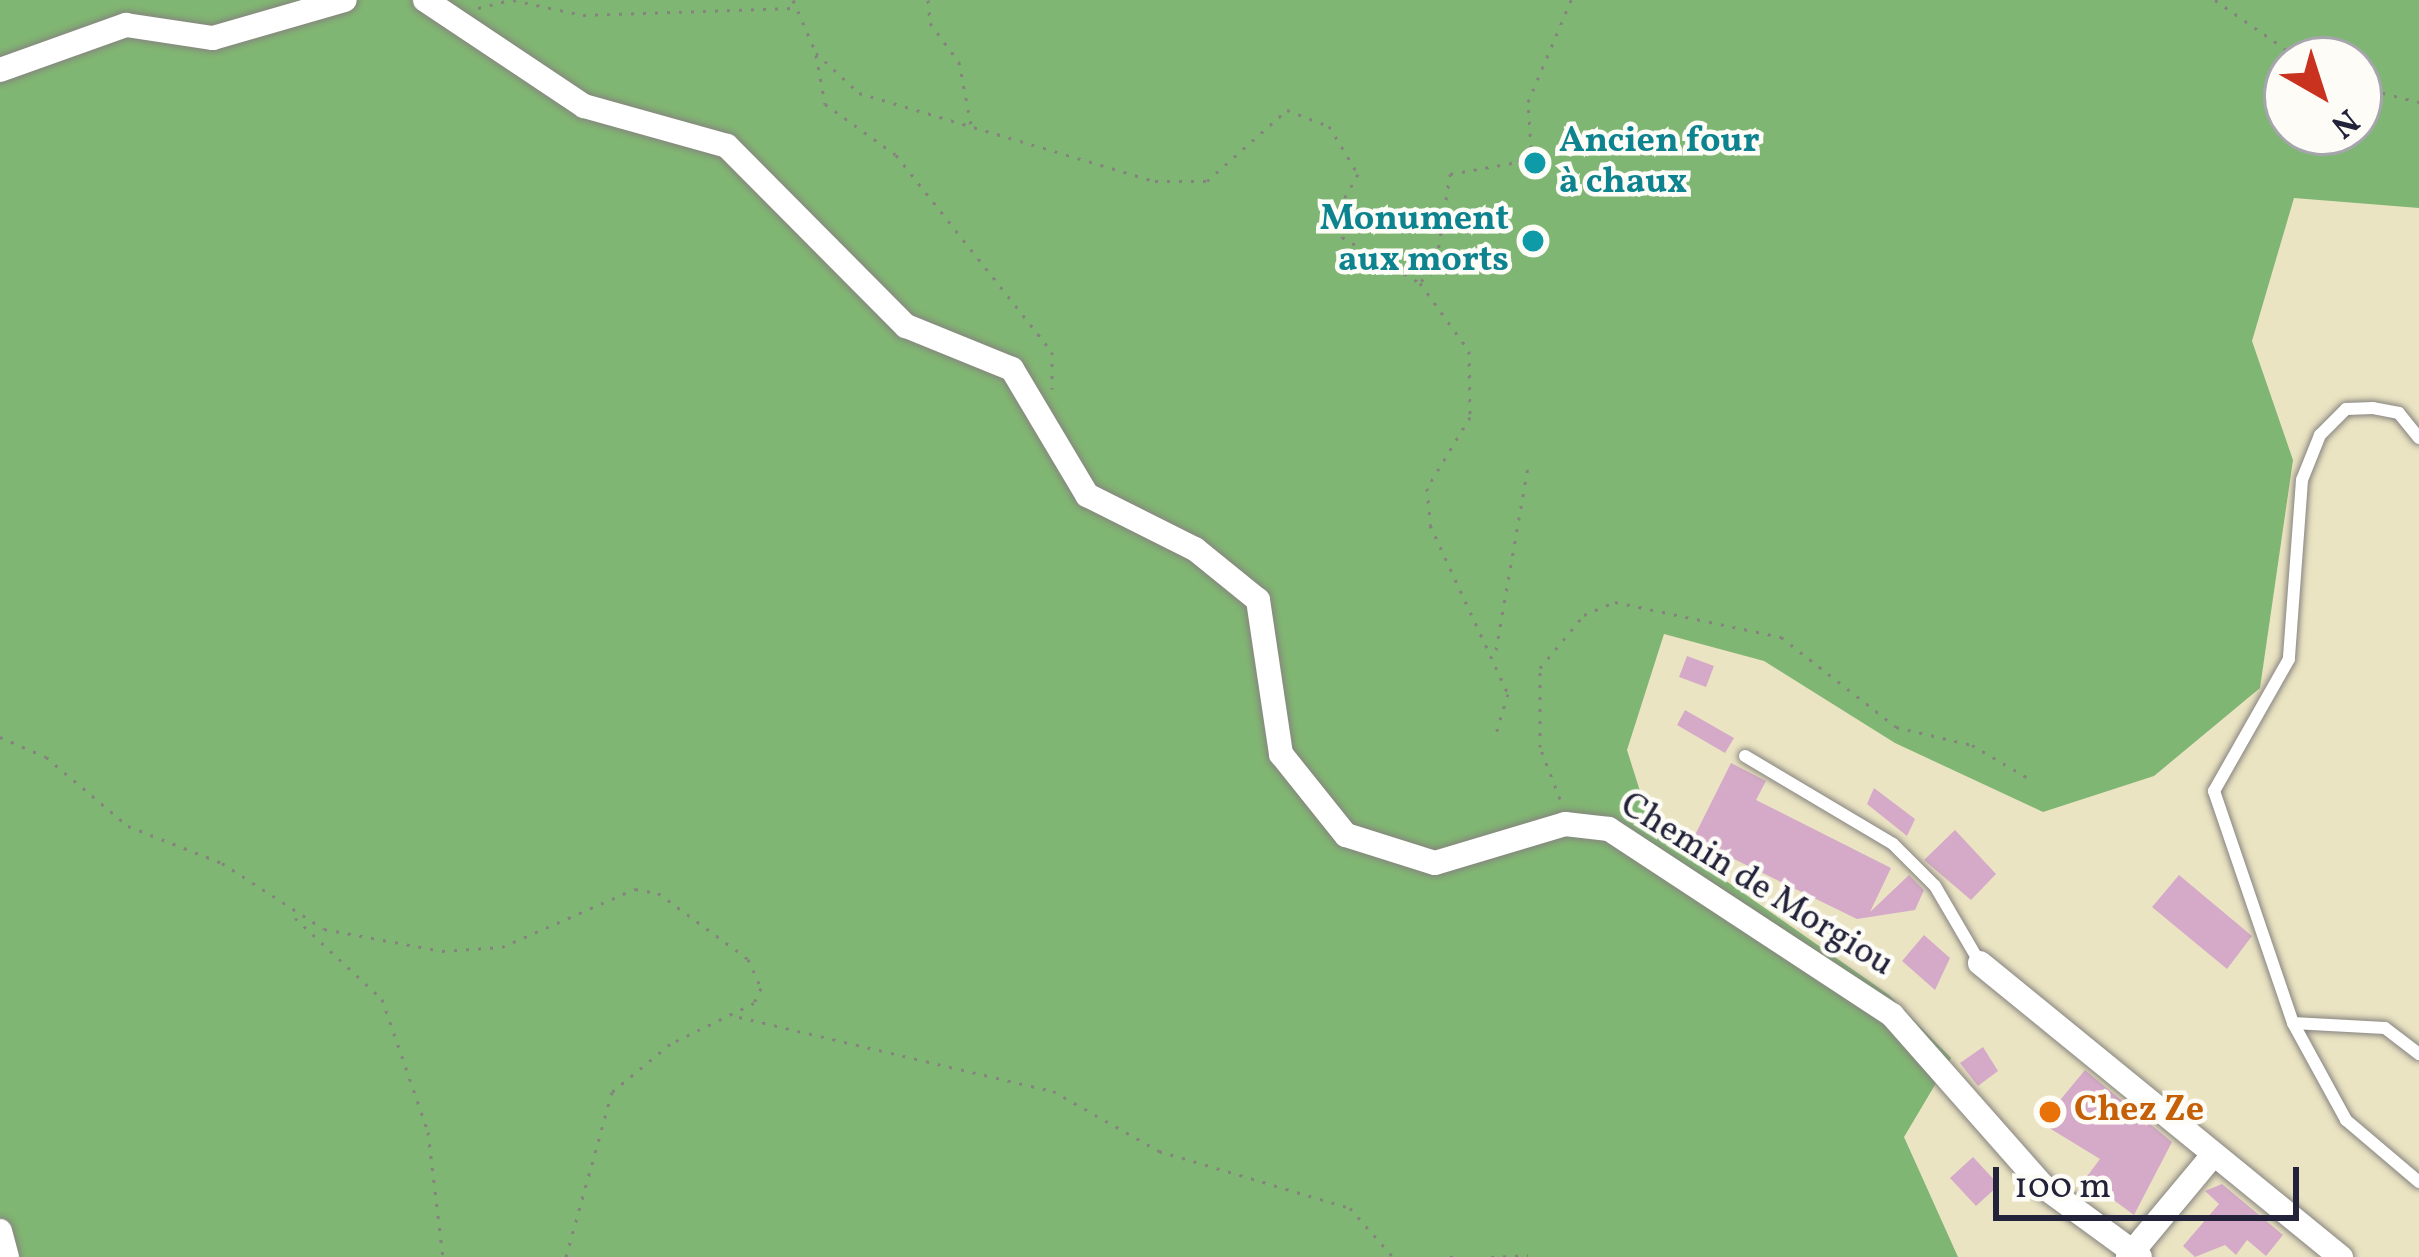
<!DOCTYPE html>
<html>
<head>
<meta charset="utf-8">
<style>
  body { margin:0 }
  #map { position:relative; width:2419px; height:1257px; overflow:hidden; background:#ebe4c3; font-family:Vollkorn,serif }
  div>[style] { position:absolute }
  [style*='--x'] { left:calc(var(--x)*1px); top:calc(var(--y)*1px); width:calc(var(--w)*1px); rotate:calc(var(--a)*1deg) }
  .forest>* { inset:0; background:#80b673 }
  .building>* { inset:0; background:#d5aac8 }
  .path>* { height:3px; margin-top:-1.5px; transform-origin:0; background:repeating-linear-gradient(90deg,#86837f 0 3px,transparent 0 12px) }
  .roads { filter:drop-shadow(0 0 3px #86837f) drop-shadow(0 0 3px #86837f) }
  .lane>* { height:12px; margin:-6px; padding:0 6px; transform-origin:6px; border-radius:6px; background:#fff }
  .street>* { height:24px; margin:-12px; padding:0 12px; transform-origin:12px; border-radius:12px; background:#fff }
  .dots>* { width:33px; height:33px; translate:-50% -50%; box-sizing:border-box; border:6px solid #fdfcf7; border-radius:50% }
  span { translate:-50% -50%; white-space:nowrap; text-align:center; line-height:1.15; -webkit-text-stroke:9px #fdfcf7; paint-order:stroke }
  .culture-label { font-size:36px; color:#0d838f; font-weight:700 }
  .left { translate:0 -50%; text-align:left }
  .right { translate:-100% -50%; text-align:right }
  .street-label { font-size:36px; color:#22223b }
  .food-label { font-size:36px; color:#c56008; font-weight:700 }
  .north { position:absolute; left:2263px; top:36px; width:120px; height:120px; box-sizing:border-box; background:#fdfcf7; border:3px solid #a5a5ac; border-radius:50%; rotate:141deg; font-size:33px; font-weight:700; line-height:48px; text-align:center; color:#22223b }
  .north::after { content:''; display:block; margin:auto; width:42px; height:54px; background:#c8321e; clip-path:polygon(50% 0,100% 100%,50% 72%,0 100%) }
  .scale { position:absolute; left:1993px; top:1167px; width:306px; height:54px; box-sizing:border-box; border:6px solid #22223b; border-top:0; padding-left:15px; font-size:36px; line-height:42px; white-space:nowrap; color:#22223b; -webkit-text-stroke:9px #fdfcf7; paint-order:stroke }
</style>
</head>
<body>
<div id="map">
  <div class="forest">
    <div style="clip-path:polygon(evenodd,0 0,2419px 0,2419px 208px,2294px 198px,2252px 341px,2293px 460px,2260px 688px,2154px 776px,2043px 812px,1895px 743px,1764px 661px,1664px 634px,1627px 750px,1652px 829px,1889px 995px,1951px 1058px,1904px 1137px,1958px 1257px,0 1257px,0 0,2287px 60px,2359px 60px,2359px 132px,2287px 132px,2287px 60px)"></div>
  </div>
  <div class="building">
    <div style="clip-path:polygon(1687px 656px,1714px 666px,1706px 687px,1679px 677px)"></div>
    <div style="clip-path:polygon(1685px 710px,1734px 738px,1725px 753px,1677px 725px)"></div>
    <div style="clip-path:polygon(1731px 763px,1766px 781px,1756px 800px,1891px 868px,1870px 912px,1909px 875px,1924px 890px,1915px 910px,1857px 919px,1693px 839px)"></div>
    <div style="clip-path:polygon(1874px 788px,1915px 819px,1907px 836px,1867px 804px)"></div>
    <div style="clip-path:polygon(1955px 830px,1996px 874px,1971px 900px,1924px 860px)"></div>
    <div style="clip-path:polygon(2179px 875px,2252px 936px,2227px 969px,2152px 907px)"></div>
    <div style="clip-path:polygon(1924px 935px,1950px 958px,1935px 990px,1902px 961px)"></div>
    <div style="clip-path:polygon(1983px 1047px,1998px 1071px,1978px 1086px,1960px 1063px)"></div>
    <div style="clip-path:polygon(2085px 1070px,2172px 1142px,2134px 1215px,2085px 1179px,2100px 1159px,2041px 1123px)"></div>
    <div style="clip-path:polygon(1973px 1157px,1999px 1185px,1976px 1206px,1950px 1178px)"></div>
    <div style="clip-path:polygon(2222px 1184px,2283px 1235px,2266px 1256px,2247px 1240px,2236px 1255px,2225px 1245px,2195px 1257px,2183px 1246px,2219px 1204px,2205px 1191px)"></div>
  </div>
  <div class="path">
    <div style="--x:513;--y:0;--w:72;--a:12.1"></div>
    <div style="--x:583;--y:15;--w:211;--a:-1.9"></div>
    <div style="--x:793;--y:0;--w:58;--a:66.5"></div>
    <div style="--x:816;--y:53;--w:59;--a:42.9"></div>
    <div style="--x:859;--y:93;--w:309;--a:16.6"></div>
    <div style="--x:1155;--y:181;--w:52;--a:0"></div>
    <div style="--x:1207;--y:181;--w:107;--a:-41.6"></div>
    <div style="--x:1287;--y:110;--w:45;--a:20.9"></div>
    <div style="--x:1329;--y:126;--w:56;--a:58.9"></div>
    <div style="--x:1358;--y:174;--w:45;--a:119.4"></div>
    <div style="--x:1336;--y:213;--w:25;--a:76"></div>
    <div style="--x:1342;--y:237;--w:91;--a:30.5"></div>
    <div style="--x:1420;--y:283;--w:84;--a:54.2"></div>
    <div style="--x:1469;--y:351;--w:66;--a:89.1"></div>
    <div style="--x:1470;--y:417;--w:83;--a:121.2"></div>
    <div style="--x:1427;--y:488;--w:37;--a:85"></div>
    <div style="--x:1430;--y:525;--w:186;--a:65.2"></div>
    <div style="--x:1508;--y:694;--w:39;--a:107"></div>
    <div style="--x:928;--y:0;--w:23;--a:85"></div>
    <div style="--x:930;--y:23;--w:49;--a:53.4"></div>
    <div style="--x:959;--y:62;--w:69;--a:79.2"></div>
    <div style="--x:2215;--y:0;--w:105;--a:34.9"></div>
    <div style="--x:478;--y:8;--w:32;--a:-14"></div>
    <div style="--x:816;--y:55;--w:50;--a:79.6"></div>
    <div style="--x:825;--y:104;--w:87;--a:35.7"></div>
    <div style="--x:896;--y:155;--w:251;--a:51.6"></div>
    <div style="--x:1052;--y:352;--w:37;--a:90"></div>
    <div style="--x:2359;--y:87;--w:62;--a:14"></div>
    <div style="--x:1421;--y:281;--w:17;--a:-36"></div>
    <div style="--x:1435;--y:271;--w:98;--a:-81.2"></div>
    <div style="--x:1450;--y:174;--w:69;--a:-10"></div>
    <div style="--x:1518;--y:162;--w:19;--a:-47"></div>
    <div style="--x:1531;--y:148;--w:46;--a:-93.7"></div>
    <div style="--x:1528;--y:102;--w:111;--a:-67.1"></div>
    <div style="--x:1496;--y:650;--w:187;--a:-80.1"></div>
    <div style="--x:0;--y:737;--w:50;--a:23.5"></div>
    <div style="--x:46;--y:757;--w:107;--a:40.1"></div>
    <div style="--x:128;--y:826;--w:101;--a:21.5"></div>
    <div style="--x:222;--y:863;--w:121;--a:32.9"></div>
    <div style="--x:324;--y:929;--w:120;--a:10.6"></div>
    <div style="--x:442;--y:951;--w:60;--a:-3.8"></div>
    <div style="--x:502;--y:947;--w:145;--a:-23.6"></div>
    <div style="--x:635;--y:889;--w:23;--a:10"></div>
    <div style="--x:658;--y:893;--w:112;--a:36.3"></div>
    <div style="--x:748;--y:959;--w:32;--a:66"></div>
    <div style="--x:761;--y:988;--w:17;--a:115"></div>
    <div style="--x:754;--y:1003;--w:93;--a:154"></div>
    <div style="--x:670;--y:1044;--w:75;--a:140.4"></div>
    <div style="--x:612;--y:1092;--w:171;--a:105.6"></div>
    <div style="--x:1560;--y:799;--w:56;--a:-111"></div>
    <div style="--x:1540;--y:747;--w:79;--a:-90"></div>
    <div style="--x:1540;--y:668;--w:69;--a:-50.3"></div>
    <div style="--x:1584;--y:615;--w:34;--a:-23"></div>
    <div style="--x:1615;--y:602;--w:170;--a:11.9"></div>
    <div style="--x:1781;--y:637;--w:146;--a:38"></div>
    <div style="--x:1896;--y:727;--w:78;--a:13.3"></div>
    <div style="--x:1972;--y:745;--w:65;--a:30.5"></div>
    <div style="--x:295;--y:918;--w:119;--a:43"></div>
    <div style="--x:382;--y:999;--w:141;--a:70.9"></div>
    <div style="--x:428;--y:1132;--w:126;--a:83.2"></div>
    <div style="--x:739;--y:1017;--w:323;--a:13.3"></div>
    <div style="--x:1053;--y:1091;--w:122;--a:29.5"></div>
    <div style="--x:1159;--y:1151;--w:199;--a:16.6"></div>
    <div style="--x:1350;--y:1208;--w:65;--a:48.7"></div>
    <div style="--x:1450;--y:1257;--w:9;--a:0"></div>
    <div style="--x:1491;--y:1257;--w:37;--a:-3"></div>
  </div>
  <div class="roads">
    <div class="lane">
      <div style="--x:2419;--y:438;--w:32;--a:-129"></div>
      <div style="--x:2399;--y:413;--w:26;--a:-169"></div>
      <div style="--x:2373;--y:408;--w:27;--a:178"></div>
      <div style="--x:2346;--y:409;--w:37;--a:135"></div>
      <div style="--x:2320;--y:435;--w:48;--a:111.8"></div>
      <div style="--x:2302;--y:480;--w:179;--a:94.2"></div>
      <div style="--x:2289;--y:659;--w:152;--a:119.6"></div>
      <div style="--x:2214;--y:791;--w:245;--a:71.2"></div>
      <div style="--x:2293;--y:1023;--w:111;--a:61.3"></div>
      <div style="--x:2346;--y:1120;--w:96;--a:40.3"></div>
      <div style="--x:1745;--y:756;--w:172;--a:30.7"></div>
      <div style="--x:1893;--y:844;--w:59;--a:45"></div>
      <div style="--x:1935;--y:886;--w:89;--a:59.7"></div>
      <div style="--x:2293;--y:1023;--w:92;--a:3.1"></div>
      <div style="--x:2385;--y:1028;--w:43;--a:37.4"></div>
    </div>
    <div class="street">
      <div style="--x:425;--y:0;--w:191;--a:33.7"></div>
      <div style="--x:584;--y:106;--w:148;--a:15.6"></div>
      <div style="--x:727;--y:146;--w:254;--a:45.2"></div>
      <div style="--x:906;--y:326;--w:114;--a:22.1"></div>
      <div style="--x:1012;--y:369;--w:147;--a:59.2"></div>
      <div style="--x:1087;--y:495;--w:121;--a:26.6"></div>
      <div style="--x:1195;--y:549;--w:81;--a:39"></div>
      <div style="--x:1258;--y:600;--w:156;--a:81.5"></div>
      <div style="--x:1281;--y:754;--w:104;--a:51.3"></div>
      <div style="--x:1346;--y:835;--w:93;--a:17.5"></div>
      <div style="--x:1435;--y:863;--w:136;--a:-16.7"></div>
      <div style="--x:1565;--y:824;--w:44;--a:6.5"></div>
      <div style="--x:1609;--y:829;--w:339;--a:33.3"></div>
      <div style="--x:1892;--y:1015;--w:228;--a:48.6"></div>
      <div style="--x:2043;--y:1186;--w:120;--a:36.2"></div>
      <div style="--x:0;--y:70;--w:134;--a:-19.7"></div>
      <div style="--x:126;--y:25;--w:88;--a:8.5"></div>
      <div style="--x:213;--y:38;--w:137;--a:-16.1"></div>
      <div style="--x:1980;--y:963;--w:466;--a:39.2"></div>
      <div style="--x:0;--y:1231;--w:27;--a:75"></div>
      <div style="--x:2128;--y:1257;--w:133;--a:-50.2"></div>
    </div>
  </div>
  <div class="dots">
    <div style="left:1535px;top:163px;background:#0f9aa8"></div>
    <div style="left:1533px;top:241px;background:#0f9aa8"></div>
    <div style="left:2050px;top:1112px;background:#e8710a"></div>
  </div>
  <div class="culture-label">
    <span class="left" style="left:1559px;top:163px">Ancien four<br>à chaux</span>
    <span class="right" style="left:1509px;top:241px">Monument<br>aux morts</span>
  </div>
  <div class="street-label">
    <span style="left:1756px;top:886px;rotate:32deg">Chemin de Morgiou</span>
  </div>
  <div class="food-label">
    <span class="left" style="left:2074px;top:1112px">Chez Ze</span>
  </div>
  <div class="north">N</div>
  <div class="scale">100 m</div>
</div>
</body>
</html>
